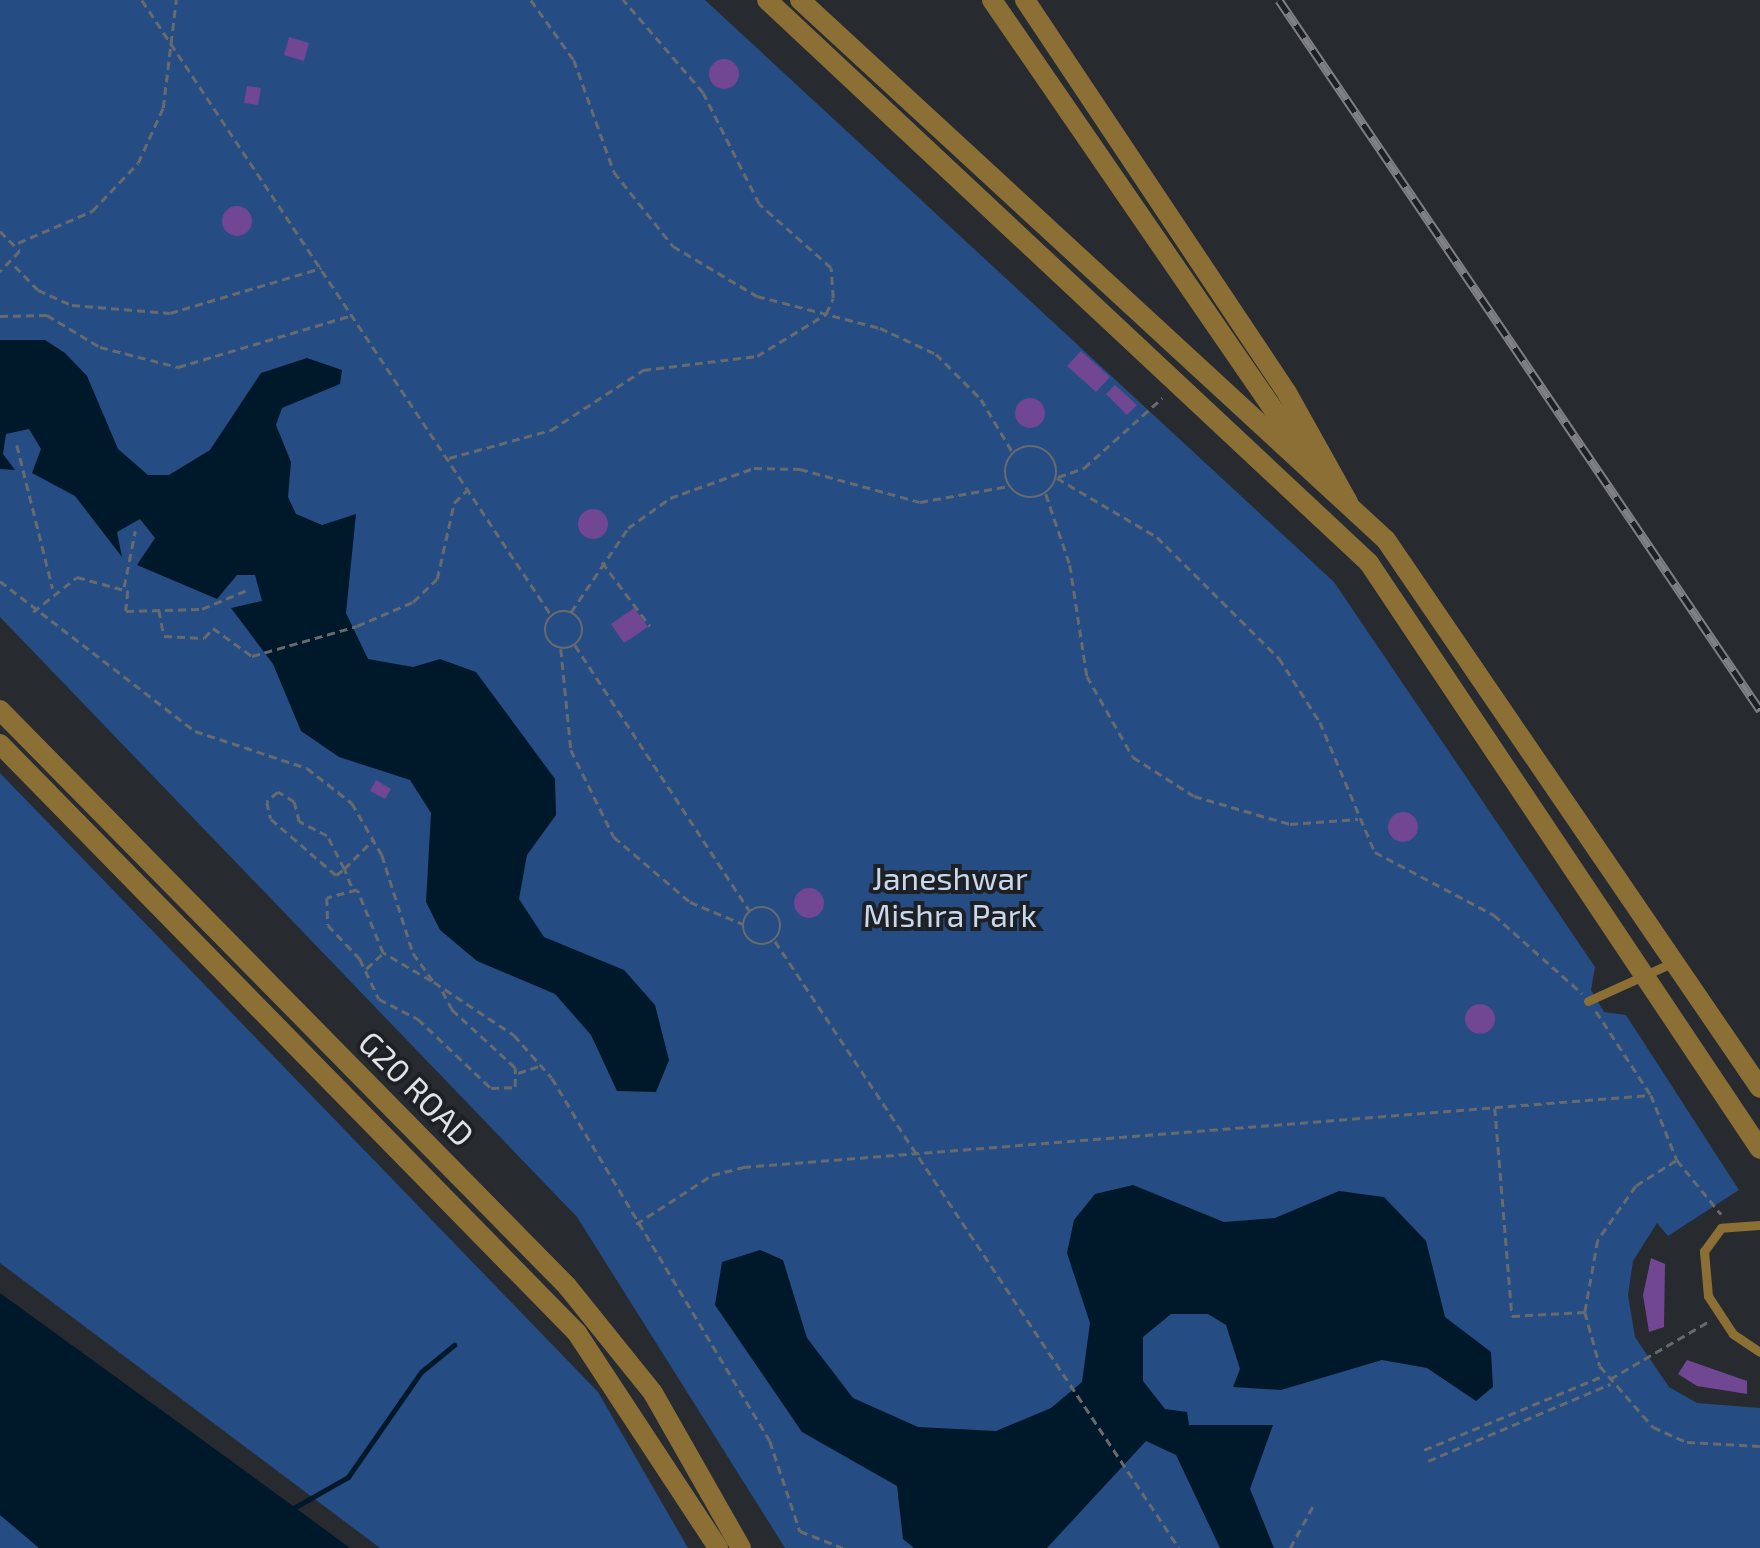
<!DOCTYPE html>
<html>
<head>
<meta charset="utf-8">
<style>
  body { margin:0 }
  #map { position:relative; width:1760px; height:1548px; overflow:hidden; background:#272a2f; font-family:"Exo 2",sans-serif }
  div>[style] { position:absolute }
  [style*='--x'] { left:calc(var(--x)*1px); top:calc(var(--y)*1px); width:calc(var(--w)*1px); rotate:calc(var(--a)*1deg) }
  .green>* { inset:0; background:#254c83 }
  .water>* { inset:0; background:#00192a }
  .stream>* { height:5px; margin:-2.5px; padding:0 2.5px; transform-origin:2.5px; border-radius:2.5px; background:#00192a }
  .building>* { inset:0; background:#714693 }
  .round { border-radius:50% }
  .path>* { height:2.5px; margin-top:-1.25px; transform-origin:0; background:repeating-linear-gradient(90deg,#676a6e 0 8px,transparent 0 13px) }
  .path>.ring { margin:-1.25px; padding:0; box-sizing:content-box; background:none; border:2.5px solid #676a6e; border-radius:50% }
  .service>* { height:9px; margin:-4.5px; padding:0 4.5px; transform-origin:4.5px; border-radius:4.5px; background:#8b6f35 }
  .tertiary>* { height:20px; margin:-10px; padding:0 10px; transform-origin:10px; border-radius:10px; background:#8b6f35 }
  .rail>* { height:9px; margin-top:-4.5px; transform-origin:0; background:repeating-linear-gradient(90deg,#1d2125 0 15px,#7e8085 0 30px); box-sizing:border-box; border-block:2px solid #7e8085 }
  span { translate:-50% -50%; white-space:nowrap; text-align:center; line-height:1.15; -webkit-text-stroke:8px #1d2125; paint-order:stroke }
  .park-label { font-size:32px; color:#cad8ec }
  .street-label { font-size:32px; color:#e0e2e6 }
</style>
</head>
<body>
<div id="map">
  <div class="green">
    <div style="clip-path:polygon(0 0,705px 0,1334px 582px,1595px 967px,1591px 990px,1604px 1012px,1626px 1015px,1739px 1190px,1668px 1236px,1657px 1223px,1633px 1261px,1628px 1295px,1635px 1337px,1669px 1387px,1697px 1403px,1760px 1408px,1760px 1548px,785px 1548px,577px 1217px,0 617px)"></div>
    <div style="clip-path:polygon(0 773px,598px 1392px,688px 1548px,380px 1548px,0 1263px)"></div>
    <div style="clip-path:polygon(0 1515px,17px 1526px,39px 1548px,0 1548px)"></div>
  </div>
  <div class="water">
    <div style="clip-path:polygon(0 340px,45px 340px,65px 353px,87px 376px,118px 449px,148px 475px,169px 475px,210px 450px,261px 373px,307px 358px,342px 370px,340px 384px,282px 408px,276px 425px,291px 462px,288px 497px,296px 514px,322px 525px,356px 514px,346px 613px,368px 659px,413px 667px,440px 659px,476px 672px,555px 779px,556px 815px,527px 855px,519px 899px,544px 937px,624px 970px,655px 1005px,669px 1060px,656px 1092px,617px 1091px,591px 1035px,555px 994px,477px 961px,440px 930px,426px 902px,431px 813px,410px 780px,339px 757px,301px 731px,273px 664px,231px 608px,262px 601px,255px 575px,237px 575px,217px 599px,137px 565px,155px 538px,140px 519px,117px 532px,122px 557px,75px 496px,32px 473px,41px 449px,29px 429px,6px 434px,3px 454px,15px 470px,0 469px)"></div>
    <div style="clip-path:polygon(1133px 1185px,1224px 1222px,1275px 1218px,1339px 1191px,1384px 1197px,1426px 1241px,1445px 1317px,1491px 1352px,1493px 1387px,1476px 1401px,1427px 1368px,1382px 1360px,1281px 1390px,1233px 1387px,1240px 1369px,1226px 1325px,1208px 1314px,1171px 1314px,1143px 1337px,1143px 1381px,1165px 1409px,1187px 1412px,1189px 1425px,1273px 1425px,1250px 1489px,1274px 1548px,1220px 1548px,1176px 1455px,1146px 1441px,1047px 1548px,914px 1548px,903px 1539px,897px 1486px,802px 1432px,715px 1305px,722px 1262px,760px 1250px,783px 1260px,807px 1338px,853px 1398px,918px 1427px,996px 1431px,1051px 1408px,1082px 1382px,1090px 1323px,1067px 1253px,1074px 1220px,1095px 1194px)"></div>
    <div style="clip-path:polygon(0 1293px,226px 1457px,350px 1548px,39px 1548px,0 1515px)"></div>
  </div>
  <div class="stream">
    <div style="--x:290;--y:1510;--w:67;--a:-29.6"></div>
    <div style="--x:348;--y:1477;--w:128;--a:-55.2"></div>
    <div style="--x:421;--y:1372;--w:43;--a:-39.3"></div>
  </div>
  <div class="building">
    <div style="clip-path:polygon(289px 37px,309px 43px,304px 61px,284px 55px)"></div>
    <div class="round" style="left:709px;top:59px;width:30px;height:30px"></div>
    <div style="clip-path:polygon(247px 86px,261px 88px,258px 105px,244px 103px)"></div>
    <div class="round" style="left:222px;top:206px;width:30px;height:30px"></div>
    <div style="clip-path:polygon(1081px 351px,1110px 377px,1096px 392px,1067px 366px)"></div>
    <div style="clip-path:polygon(1115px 385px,1137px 405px,1127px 415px,1106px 394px)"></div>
    <div class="round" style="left:1015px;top:398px;width:30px;height:30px"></div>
    <div class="round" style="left:578px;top:509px;width:30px;height:30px"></div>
    <div style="clip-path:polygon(634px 608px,648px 627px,624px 643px,611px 624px)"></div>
    <div style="clip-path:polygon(376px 780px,391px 789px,385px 799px,370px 791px)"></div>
    <div class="round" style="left:1388px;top:812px;width:30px;height:30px"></div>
    <div class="round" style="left:794px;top:888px;width:30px;height:30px"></div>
    <div class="round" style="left:1465px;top:1004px;width:30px;height:30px"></div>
    <div style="clip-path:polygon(1651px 1258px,1665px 1264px,1664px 1327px,1649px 1332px,1643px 1295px)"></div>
    <div style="clip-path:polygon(1687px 1360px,1747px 1381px,1747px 1394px,1697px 1386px,1678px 1374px)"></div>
  </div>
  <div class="path">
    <div style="--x:142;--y:0;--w:739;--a:56.37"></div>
    <div style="--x:531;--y:0;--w:74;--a:54.4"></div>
    <div style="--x:574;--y:60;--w:119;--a:70.3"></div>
    <div style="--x:614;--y:172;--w:95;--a:51.4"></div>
    <div style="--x:673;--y:246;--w:98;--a:30.8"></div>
    <div style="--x:757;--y:296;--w:127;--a:14.6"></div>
    <div style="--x:880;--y:328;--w:62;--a:24.9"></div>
    <div style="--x:936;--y:354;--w:64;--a:45"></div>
    <div style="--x:981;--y:399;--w:63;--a:59.3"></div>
    <div style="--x:0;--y:231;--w:28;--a:45"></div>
    <div style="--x:20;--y:251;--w:29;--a:134"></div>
    <div style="--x:18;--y:243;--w:81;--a:-23.4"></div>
    <div style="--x:92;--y:211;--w:66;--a:-46.2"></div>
    <div style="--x:138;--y:163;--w:60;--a:-65.6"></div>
    <div style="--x:163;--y:108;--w:109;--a:-83.1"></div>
    <div style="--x:15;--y:266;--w:33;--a:46"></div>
    <div style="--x:38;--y:290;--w:37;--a:24"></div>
    <div style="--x:72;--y:305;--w:98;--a:4.7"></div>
    <div style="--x:170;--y:313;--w:158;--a:-16.6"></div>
    <div style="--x:0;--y:316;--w:47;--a:-1.2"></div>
    <div style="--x:47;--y:315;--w:62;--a:31.1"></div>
    <div style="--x:100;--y:347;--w:81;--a:14.4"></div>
    <div style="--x:178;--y:367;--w:182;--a:-16.6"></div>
    <div style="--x:17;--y:445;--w:148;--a:76"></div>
    <div class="ring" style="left:1005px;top:446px;width:49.5px;height:49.5px"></div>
    <div style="--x:449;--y:458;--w:106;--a:-15.4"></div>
    <div style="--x:551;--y:430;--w:110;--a:-33.1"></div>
    <div style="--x:643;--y:370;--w:115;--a:-7"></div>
    <div style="--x:757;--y:356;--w:81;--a:-31.3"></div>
    <div style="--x:826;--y:314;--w:17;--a:-66"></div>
    <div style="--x:833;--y:298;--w:30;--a:-94"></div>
    <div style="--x:831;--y:268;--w:96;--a:-138.4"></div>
    <div style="--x:759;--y:204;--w:124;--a:-116.8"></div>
    <div style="--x:703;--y:93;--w:123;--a:-130.7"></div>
    <div style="--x:1058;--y:477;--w:28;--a:-19"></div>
    <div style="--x:1084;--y:468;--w:105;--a:-41.9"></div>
    <div style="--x:1057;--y:478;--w:116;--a:30.5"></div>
    <div style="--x:1157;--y:537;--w:172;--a:44.8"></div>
    <div style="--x:1279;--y:658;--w:76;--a:57.4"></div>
    <div style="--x:1320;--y:722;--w:141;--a:67.1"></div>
    <div style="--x:1375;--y:852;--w:135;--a:27.9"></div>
    <div style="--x:1494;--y:915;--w:118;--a:41.6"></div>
    <div style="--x:1046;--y:494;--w:75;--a:71.3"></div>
    <div style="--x:1070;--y:565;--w:112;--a:81.3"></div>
    <div style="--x:1087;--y:676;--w:93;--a:60.4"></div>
    <div style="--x:1133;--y:757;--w:72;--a:32.6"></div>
    <div style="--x:1194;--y:796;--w:100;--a:16.3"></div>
    <div style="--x:1290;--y:824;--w:68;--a:-4.2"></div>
    <div style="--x:602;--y:562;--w:80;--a:53.1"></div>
    <div style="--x:0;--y:581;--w:246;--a:37.6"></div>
    <div style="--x:195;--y:731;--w:118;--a:18.3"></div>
    <div style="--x:307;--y:768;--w:57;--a:37.9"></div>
    <div style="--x:352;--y:803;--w:60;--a:60"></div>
    <div style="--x:382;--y:855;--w:103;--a:72.4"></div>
    <div style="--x:413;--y:953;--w:36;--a:54"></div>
    <div style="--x:434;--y:982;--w:96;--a:33.5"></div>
    <div style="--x:514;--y:1035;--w:57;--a:48.5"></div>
    <div style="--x:552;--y:1078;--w:423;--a:59"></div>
    <div style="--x:770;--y:1441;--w:95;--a:71.6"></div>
    <div style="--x:800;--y:1531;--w:46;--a:21.6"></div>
    <div style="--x:124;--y:587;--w:57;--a:-78.9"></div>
    <div style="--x:159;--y:610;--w:26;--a:79"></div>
    <div style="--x:164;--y:636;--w:40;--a:2.9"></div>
    <div style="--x:204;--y:638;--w:13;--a:-48"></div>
    <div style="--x:213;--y:628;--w:48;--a:35.7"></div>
    <div style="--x:252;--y:656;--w:109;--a:-15.9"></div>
    <div style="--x:357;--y:626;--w:61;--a:-23.2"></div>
    <div style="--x:413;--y:602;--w:33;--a:-44"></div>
    <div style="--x:437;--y:579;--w:78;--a:-77.4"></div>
    <div style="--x:454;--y:503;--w:18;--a:-45"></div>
    <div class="ring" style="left:545px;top:611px;width:35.5px;height:35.5px"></div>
    <div style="--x:33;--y:612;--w:56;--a:-38.5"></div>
    <div style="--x:77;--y:577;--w:53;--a:15.4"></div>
    <div style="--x:128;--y:591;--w:20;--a:96"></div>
    <div style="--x:126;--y:611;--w:76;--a:-1.5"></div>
    <div style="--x:202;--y:609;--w:49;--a:-22.9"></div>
    <div style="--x:571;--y:612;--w:102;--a:-55.8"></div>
    <div style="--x:628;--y:528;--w:52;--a:-35.5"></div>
    <div style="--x:670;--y:498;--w:89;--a:-19.7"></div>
    <div style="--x:754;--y:468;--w:46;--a:1.2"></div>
    <div style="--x:800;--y:469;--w:124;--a:15.4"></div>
    <div style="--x:920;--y:502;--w:90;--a:-10.2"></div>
    <div style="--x:575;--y:645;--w:318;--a:56.7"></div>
    <div style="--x:561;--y:649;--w:101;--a:84.3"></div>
    <div style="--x:571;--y:750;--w:97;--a:63.7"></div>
    <div style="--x:614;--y:837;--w:100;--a:40.5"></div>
    <div style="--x:690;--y:902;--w:57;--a:22.5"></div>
    <div style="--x:351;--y:886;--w:18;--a:-112"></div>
    <div style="--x:344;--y:869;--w:37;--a:-117"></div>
    <div style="--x:327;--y:836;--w:31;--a:-153"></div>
    <div style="--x:299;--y:822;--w:21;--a:-104"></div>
    <div style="--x:294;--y:802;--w:19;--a:-148"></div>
    <div style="--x:278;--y:792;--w:15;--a:138"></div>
    <div style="--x:267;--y:802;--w:17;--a:77"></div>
    <div style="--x:271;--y:819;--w:86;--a:40.7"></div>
    <div style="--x:336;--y:875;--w:10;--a:-37"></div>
    <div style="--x:344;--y:869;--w:41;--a:-45"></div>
    <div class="ring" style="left:743px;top:907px;width:35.5px;height:35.5px"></div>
    <div style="--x:775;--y:941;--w:729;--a:56.35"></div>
    <div style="--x:366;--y:969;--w:22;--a:-43"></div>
    <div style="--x:431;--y:981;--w:56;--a:-149.7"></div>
    <div style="--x:383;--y:953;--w:68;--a:-112.4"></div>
    <div style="--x:357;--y:890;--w:31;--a:165"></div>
    <div style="--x:327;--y:898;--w:27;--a:88"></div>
    <div style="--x:328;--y:925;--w:47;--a:46.7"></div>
    <div style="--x:360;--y:959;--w:44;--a:64.6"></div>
    <div style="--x:379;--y:999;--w:44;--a:27.1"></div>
    <div style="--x:418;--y:1019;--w:100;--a:43.4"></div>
    <div style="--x:491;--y:1088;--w:24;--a:-2"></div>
    <div style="--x:515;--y:1087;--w:19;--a:-90"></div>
    <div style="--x:515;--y:1068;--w:86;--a:-137.4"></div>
    <div style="--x:452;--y:1010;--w:27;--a:-118"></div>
    <div style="--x:1596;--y:1011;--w:100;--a:56.8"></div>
    <div style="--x:1651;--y:1095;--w:70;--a:68.2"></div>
    <div style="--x:1677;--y:1160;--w:70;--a:50.8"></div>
    <div style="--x:518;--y:1073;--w:22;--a:-18"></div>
    <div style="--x:1495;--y:1108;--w:209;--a:85.3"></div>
    <div style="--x:1512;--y:1316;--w:73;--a:-3.1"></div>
    <div style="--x:1676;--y:1161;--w:47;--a:148"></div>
    <div style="--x:1636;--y:1186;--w:66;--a:125.1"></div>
    <div style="--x:1598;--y:1240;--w:73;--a:100.2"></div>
    <div style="--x:1585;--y:1312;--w:56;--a:74.5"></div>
    <div style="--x:1600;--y:1366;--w:81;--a:49"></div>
    <div style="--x:1653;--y:1427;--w:37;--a:24"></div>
    <div style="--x:1687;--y:1442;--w:73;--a:3.1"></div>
    <div style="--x:636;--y:1224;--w:90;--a:-32.8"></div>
    <div style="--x:712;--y:1175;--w:32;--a:-14"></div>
    <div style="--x:743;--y:1167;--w:910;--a:-4.54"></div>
    <div style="--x:1610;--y:1379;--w:117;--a:-30.3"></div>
    <div style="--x:1424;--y:1450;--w:194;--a:-22.5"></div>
    <div style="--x:1428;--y:1461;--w:198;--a:-22.9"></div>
    <div style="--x:1290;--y:1548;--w:48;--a:-61.3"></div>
  </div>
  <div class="service">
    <div style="--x:1588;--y:1001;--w:94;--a:-24.4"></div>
    <div style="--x:1760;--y:1225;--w:39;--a:176"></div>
    <div style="--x:1721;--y:1228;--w:29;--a:126"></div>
    <div style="--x:1704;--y:1251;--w:45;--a:84.9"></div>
    <div style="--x:1708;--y:1296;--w:45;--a:56.7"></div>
    <div style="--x:1733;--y:1334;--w:32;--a:34"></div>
  </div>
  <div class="tertiary">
    <div style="--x:767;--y:0;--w:824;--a:43.08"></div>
    <div style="--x:1369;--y:563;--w:704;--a:56.29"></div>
    <div style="--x:800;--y:0;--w:797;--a:42.66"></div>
    <div style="--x:1386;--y:540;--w:663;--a:55.69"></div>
    <div style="--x:992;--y:0;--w:551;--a:55.5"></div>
    <div style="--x:1025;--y:0;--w:472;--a:56.3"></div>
    <div style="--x:1287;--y:393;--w:125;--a:60.8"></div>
    <div style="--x:0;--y:710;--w:808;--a:45.45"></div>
    <div style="--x:567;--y:1286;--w:137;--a:51.2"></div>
    <div style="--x:653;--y:1393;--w:178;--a:60.4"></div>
    <div style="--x:0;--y:744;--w:825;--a:45.59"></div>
    <div style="--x:577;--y:1333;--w:257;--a:56.7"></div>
  </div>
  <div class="rail">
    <div style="--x:1279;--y:0;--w:858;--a:55.88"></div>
  </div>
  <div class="park-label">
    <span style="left:950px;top:896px">Janeshwar<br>Mishra Park</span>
  </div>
  <div class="street-label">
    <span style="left:417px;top:1088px;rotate:45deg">G20 ROAD</span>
  </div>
</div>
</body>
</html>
